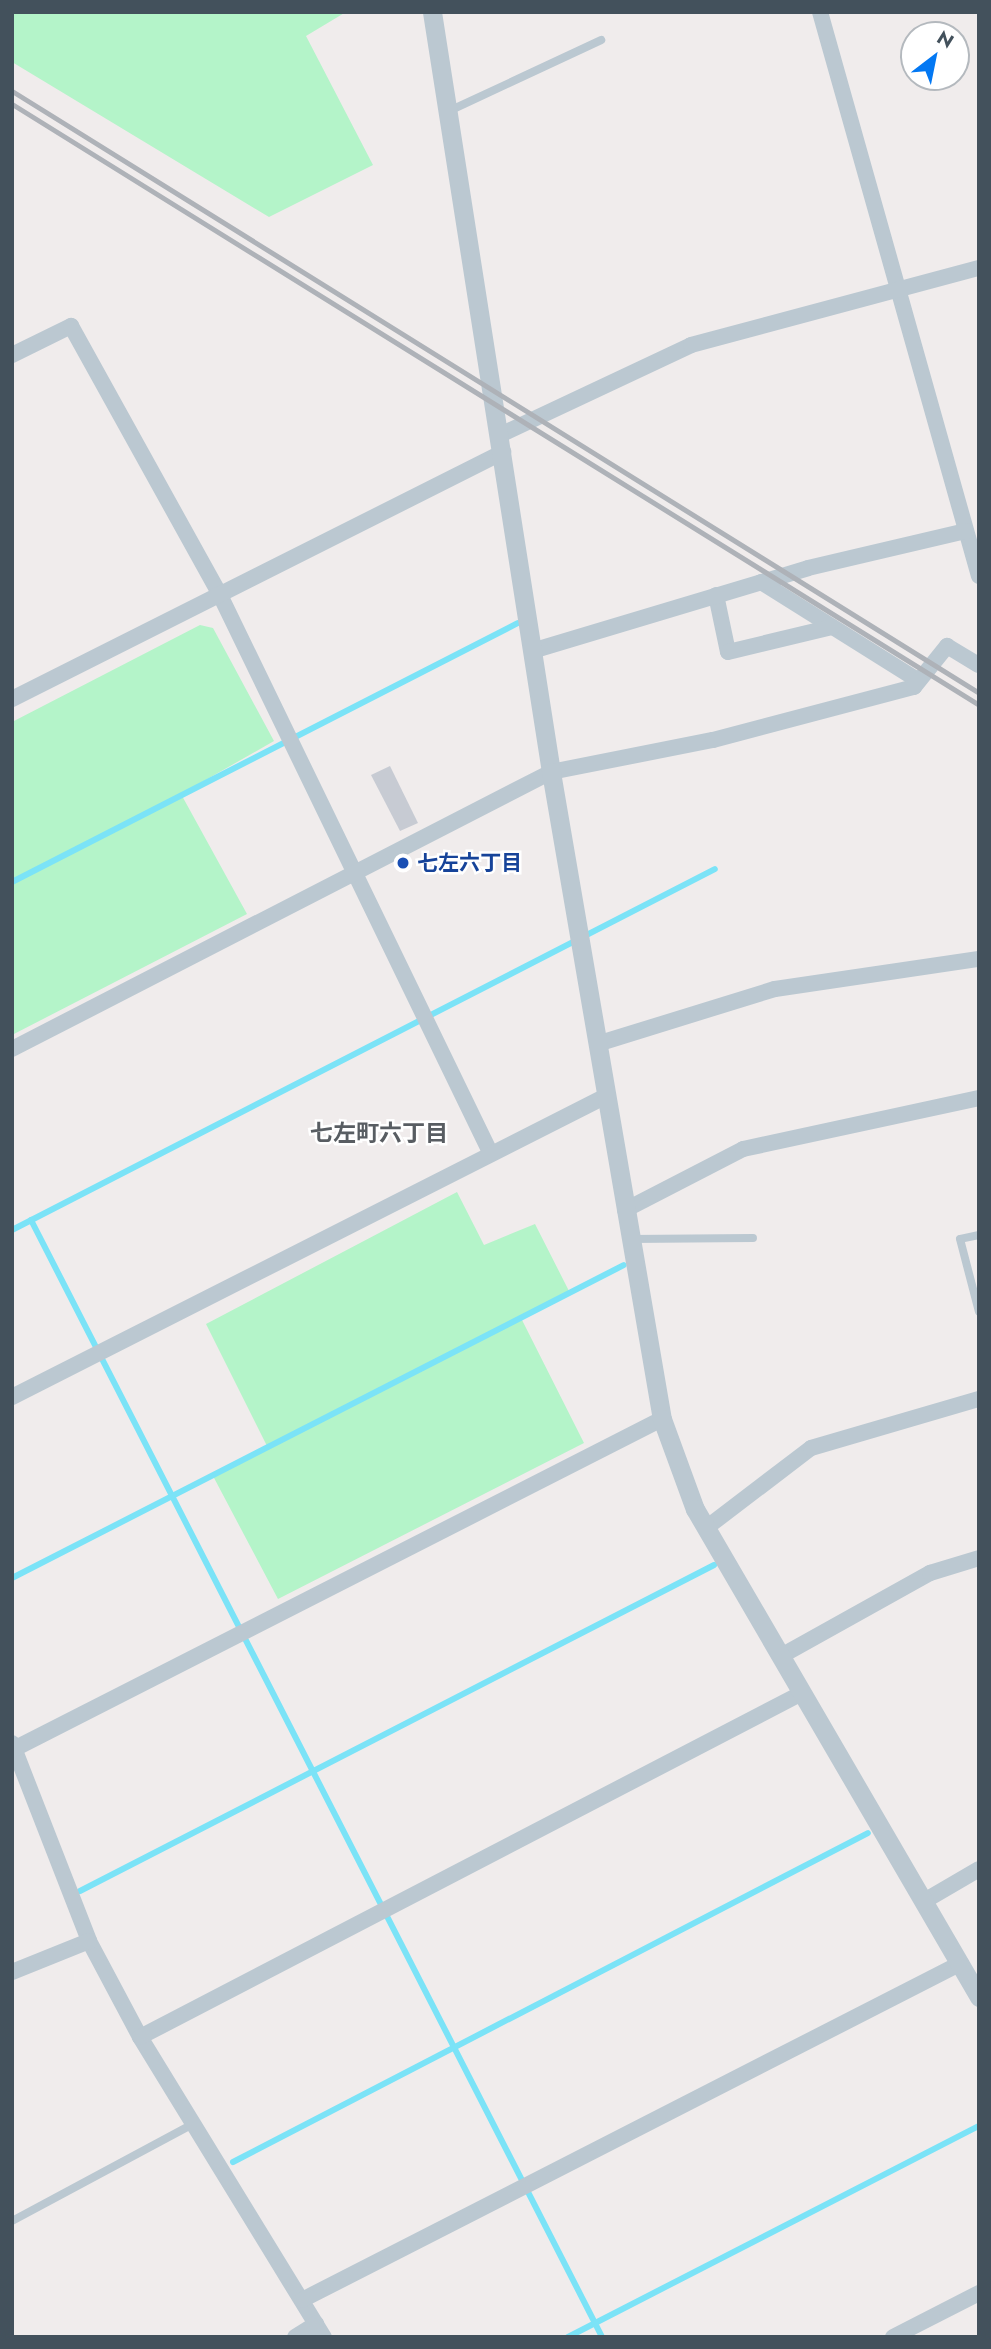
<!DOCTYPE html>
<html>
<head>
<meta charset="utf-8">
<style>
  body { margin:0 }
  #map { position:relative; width:991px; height:2349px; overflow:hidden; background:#f0ecec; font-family:Jost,"Noto Sans JP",sans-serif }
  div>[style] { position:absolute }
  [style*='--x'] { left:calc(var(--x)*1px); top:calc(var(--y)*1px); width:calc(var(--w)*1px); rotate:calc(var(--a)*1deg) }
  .green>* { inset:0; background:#b4f4c9 }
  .stream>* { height:6px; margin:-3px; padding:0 3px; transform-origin:3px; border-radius:3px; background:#7be3f7 }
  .building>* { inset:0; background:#c7cbd3 }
  .service>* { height:8px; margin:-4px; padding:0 4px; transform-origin:4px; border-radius:4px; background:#bbc8d1 }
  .minor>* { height:16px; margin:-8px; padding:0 8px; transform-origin:8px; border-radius:8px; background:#bbc8d1 }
  .tertiary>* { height:19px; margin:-9.5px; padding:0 9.5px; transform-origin:9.5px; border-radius:9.5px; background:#bbc8d1 }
  .rail>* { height:5px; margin:-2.5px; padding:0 2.5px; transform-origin:2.5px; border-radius:2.5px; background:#aeb2b8 }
  .dots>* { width:19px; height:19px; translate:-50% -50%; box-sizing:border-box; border:4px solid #fff; border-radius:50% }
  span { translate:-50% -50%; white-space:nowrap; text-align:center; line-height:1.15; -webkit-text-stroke:5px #fff; paint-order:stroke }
  .transit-label { font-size:21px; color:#164399; font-weight:700 }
  .left { translate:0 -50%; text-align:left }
  .neighbourhood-label { font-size:23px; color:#585d62; font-weight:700 }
  .frame { position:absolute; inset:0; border:14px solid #43515c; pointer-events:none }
  .north { position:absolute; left:900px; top:21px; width:70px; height:70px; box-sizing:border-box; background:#fff; border:2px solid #b4b9be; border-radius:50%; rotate:32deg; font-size:19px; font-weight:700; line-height:28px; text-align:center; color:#43515c }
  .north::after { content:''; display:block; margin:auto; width:24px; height:32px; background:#0378f3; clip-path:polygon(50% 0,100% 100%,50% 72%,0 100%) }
</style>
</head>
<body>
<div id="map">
  <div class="green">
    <div style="clip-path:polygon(13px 12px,346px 12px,306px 36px,373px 165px,269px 217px,12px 62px)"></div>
    <div style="clip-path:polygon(200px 625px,213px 628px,274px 741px,181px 794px,247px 914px,12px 1035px,12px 722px)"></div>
    <div style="clip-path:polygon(457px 1192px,484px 1245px,535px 1224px,569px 1291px,521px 1318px,584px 1443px,278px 1599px,213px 1476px,267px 1446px,206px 1324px)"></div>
  </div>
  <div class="stream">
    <div style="--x:12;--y:882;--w:568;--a:-27.11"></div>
    <div style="--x:31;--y:1220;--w:1254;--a:62.92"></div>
    <div style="--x:12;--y:1230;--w:790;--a:-27.18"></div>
    <div style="--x:12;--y:1578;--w:687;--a:-27.09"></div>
    <div style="--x:80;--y:1891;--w:713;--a:-27.21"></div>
    <div style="--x:233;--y:2162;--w:715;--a:-27.39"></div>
    <div style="--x:568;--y:2337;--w:462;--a:-27.2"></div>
  </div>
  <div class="building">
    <div style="clip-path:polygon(390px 766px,418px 823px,400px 831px,371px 775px)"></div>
  </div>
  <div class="service">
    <div style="--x:449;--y:111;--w:168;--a:-25"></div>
    <div style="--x:979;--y:1235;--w:19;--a:168"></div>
    <div style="--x:960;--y:1239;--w:75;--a:75.4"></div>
    <div style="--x:630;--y:1239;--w:123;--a:-0.5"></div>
    <div style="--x:12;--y:2221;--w:205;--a:-28.2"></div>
  </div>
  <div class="minor">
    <div style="--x:820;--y:12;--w:586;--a:74.26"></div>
    <div style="--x:12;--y:355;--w:66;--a:-26.2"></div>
    <div style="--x:71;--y:326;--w:308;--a:61"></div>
    <div style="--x:220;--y:595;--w:619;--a:64.14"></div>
    <div style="--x:500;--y:435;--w:211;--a:-25.2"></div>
    <div style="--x:691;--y:345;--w:298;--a:-15"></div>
    <div style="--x:761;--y:582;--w:186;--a:32.1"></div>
    <div style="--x:716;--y:595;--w:58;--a:78.1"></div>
    <div style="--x:728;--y:652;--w:107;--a:-13.5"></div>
    <div style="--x:532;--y:651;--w:288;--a:-16.7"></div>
    <div style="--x:808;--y:568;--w:162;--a:-13.2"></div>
    <div style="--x:12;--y:699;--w:550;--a:-26.7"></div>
    <div style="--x:597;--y:1044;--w:186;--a:-17.2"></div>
    <div style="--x:775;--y:989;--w:206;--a:-8.4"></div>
    <div style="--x:12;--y:1049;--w:606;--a:-27.2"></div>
    <div style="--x:551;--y:772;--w:165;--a:-11.2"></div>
    <div style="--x:713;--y:740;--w:208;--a:-14.8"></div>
    <div style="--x:914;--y:687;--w:53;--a:-51.2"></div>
    <div style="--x:947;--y:646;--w:37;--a:31"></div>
    <div style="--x:625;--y:1210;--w:133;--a:-27.3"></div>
    <div style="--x:743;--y:1149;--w:241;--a:-12.2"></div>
    <div style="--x:12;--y:1397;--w:666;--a:-26.87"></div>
    <div style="--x:706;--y:1528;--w:132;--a:-37.3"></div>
    <div style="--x:811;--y:1448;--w:175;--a:-16.3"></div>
    <div style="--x:781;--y:1656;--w:171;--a:-29.1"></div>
    <div style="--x:930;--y:1573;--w:51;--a:-17"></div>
    <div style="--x:12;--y:1743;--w:212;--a:68.7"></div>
    <div style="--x:89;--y:1941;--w:109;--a:62"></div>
    <div style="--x:140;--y:2037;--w:352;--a:58.5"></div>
    <div style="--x:12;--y:1750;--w:729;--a:-26.99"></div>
    <div style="--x:926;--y:1900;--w:61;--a:-30.3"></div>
    <div style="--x:12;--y:1972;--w:83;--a:-21.9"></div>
    <div style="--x:140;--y:2037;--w:746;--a:-27.46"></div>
    <div style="--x:302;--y:2300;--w:740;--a:-27.08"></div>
    <div style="--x:295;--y:2337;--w:25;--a:-32"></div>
    <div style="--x:893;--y:2337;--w:97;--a:-27.1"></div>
  </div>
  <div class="tertiary">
    <div style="--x:432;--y:12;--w:769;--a:81.1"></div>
    <div style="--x:551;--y:772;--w:656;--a:80.27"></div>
    <div style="--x:662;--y:1419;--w:96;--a:69.9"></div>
    <div style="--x:695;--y:1509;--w:565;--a:59.8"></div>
  </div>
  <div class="rail">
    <div style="--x:12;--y:91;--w:1139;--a:31.9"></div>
    <div style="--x:12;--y:104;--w:1139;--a:31.86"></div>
  </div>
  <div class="dots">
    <div style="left:403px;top:863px;background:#1a4fb4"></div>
  </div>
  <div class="transit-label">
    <span class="left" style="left:417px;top:863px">七左六丁目</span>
  </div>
  <div class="neighbourhood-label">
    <span style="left:379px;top:1133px">七左町六丁目</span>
  </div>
  <div class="frame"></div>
  <div class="north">N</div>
</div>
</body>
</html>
